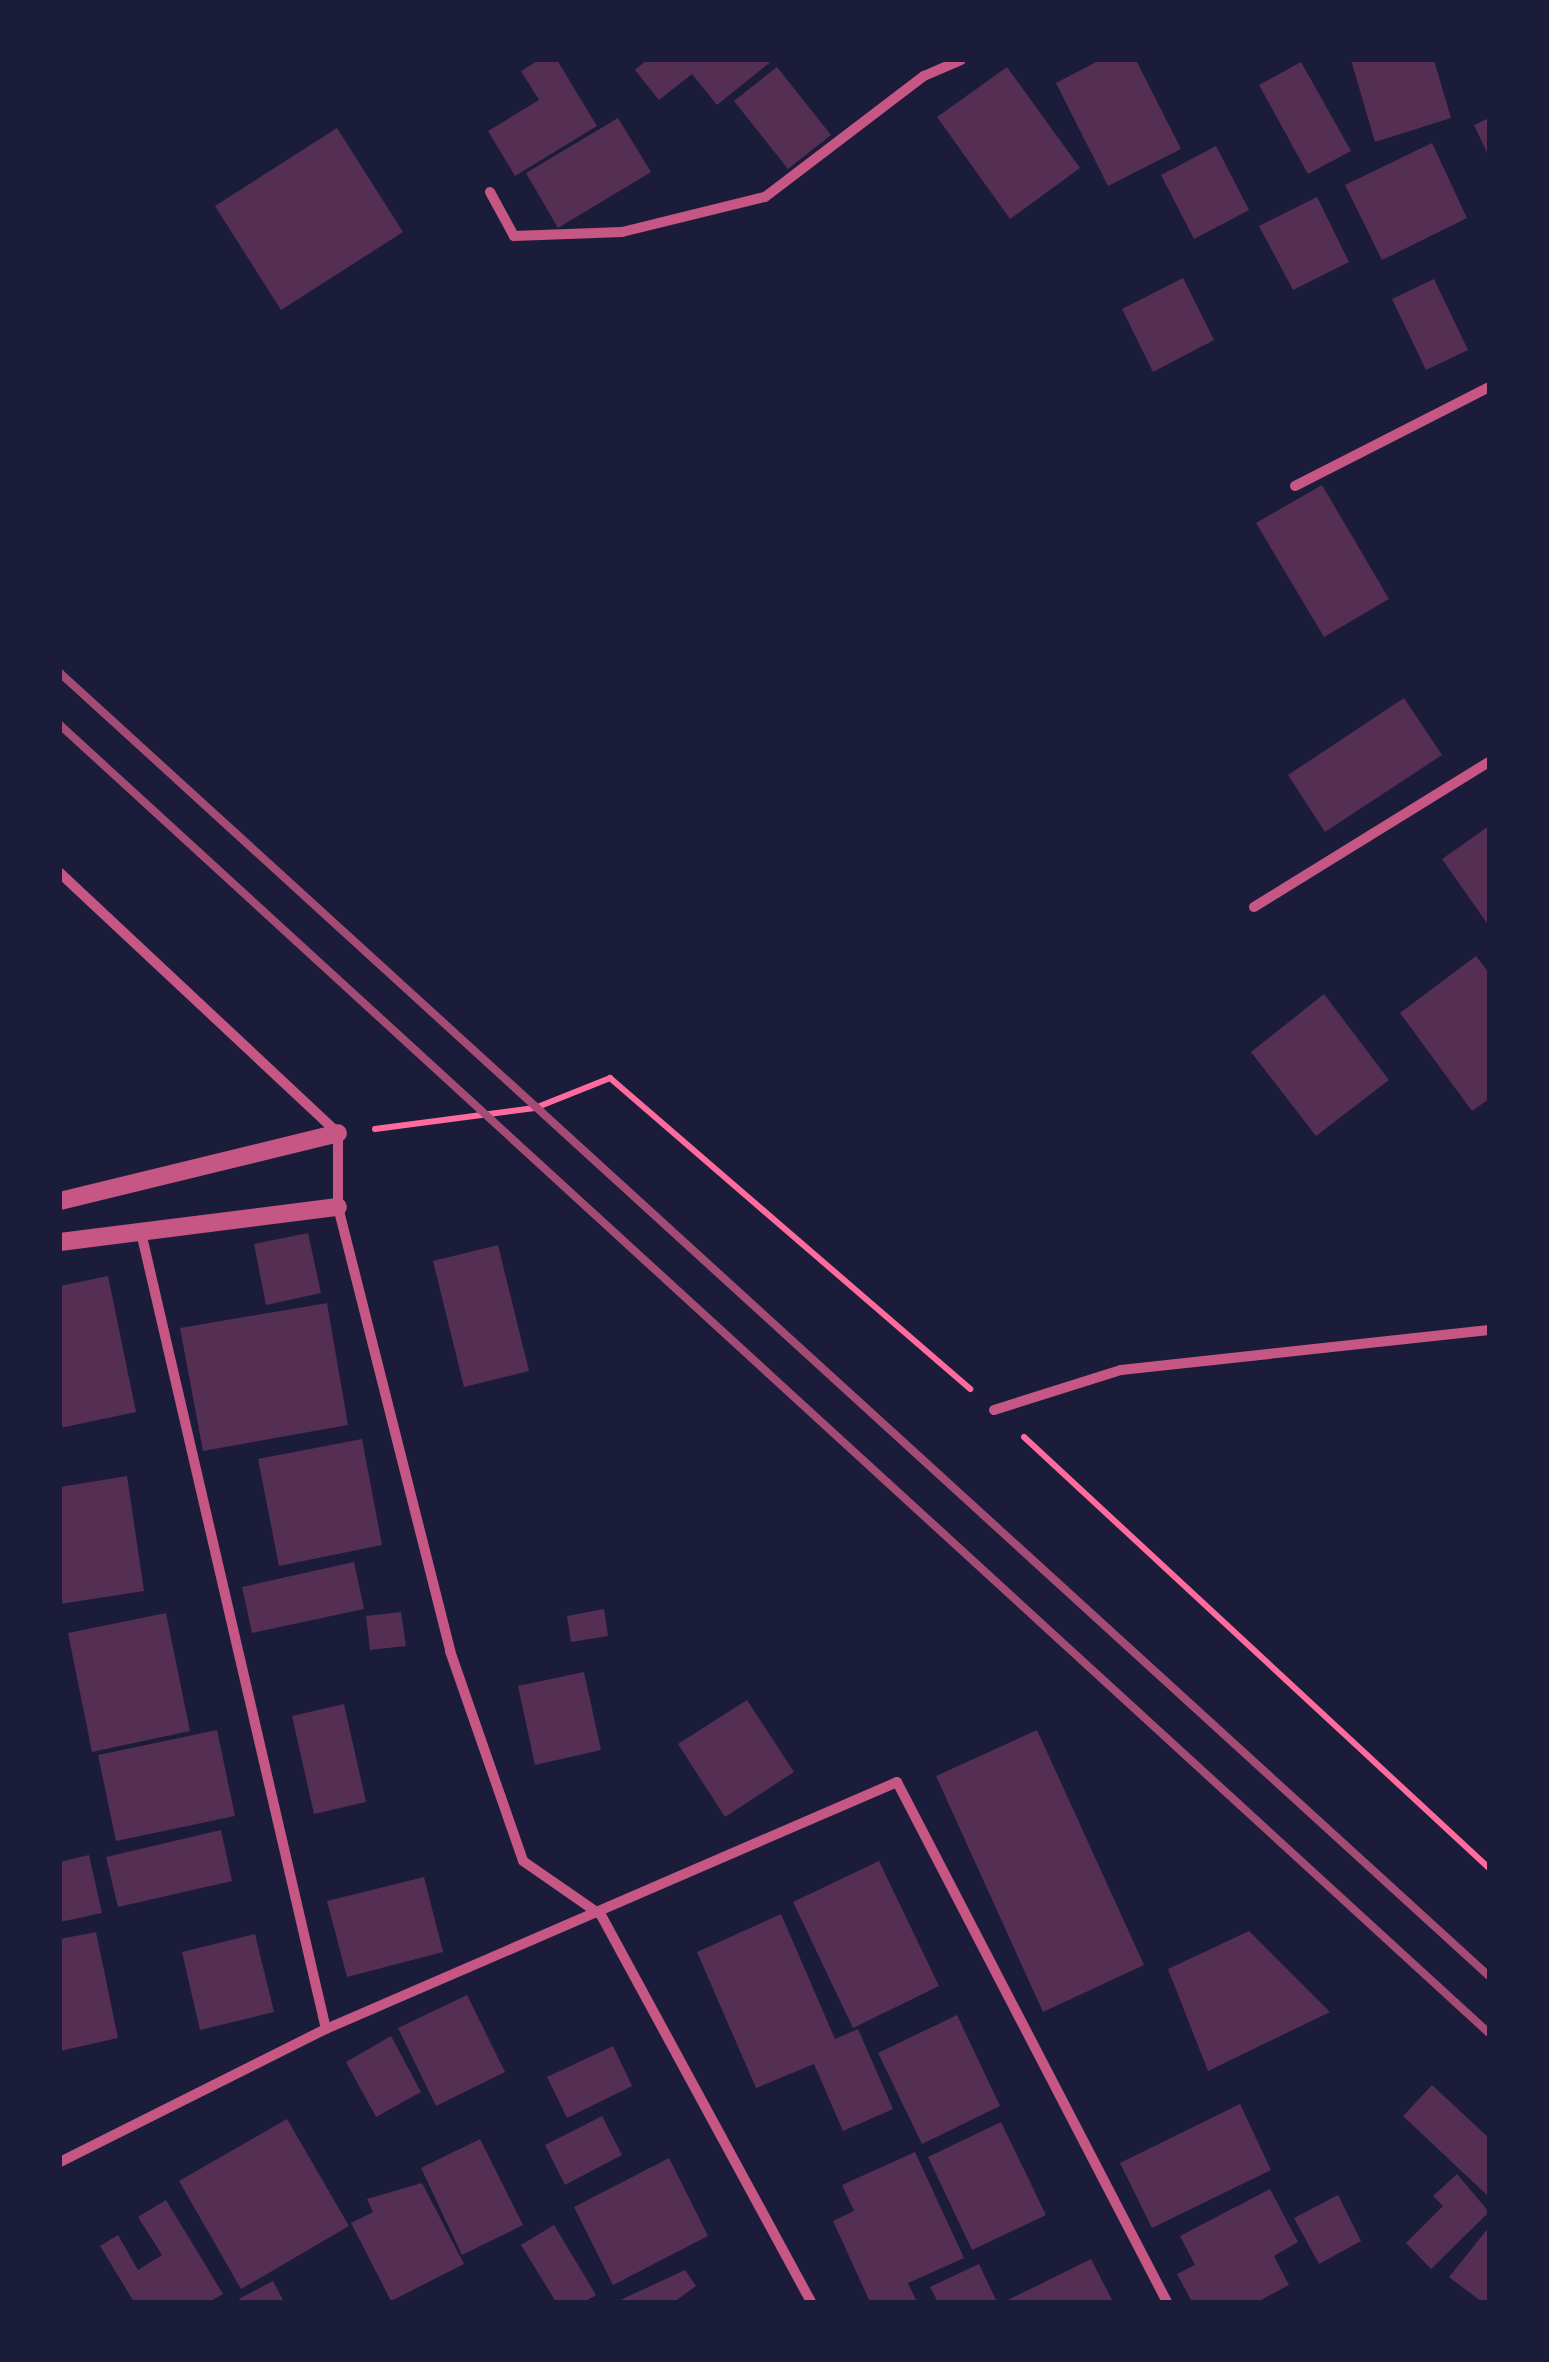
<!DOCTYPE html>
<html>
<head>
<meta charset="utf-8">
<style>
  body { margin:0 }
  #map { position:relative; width:1549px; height:2362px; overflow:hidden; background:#1b1b3a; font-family:"Golos Text",sans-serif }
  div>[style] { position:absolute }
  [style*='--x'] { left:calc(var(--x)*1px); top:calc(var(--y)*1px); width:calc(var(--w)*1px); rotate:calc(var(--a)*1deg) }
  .building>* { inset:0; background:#542f53 }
  .path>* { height:6px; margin:-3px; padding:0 3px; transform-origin:3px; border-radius:3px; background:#ff6b9d }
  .minor>* { height:10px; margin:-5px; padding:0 5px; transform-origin:5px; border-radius:5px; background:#c65784 }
  .tertiary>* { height:18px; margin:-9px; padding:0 9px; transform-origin:9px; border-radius:9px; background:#c65784 }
  .rail>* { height:8px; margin:-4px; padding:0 4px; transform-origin:4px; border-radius:4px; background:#a44b75 }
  span { translate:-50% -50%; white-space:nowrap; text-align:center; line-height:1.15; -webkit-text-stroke:10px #1b1b3a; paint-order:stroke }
  .frame { position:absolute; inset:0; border:62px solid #1b1b3a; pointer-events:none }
</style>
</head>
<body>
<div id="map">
  <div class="building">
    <div style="clip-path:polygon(539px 60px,557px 60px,597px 126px,515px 176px,488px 131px,539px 100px,521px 71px)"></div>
    <div style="clip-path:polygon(647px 60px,773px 60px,717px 105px,692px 74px,659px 100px,635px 70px)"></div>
    <div style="clip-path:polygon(1100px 60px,1136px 60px,1181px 149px,1108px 186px,1056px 83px)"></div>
    <div style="clip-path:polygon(1351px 60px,1434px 60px,1451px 118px,1375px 142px)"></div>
    <div style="clip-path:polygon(1301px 62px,1351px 151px,1308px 174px,1259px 85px)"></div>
    <div style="clip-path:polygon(777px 67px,831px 135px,788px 169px,734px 101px)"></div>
    <div style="clip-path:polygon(1007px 67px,1080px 168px,1010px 219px,937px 117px)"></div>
    <div style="clip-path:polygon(618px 118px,651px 172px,558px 228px,526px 173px)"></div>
    <div style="clip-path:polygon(1489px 118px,1489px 157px,1474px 125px)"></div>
    <div style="clip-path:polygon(337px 128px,403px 232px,281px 310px,215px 206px)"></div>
    <div style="clip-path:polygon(1432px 143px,1467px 218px,1382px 260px,1345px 185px)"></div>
    <div style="clip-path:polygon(1216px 146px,1249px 210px,1194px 239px,1161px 175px)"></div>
    <div style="clip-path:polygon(1317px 197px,1349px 262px,1293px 290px,1259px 226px)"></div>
    <div style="clip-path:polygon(1183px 278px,1214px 340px,1153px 372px,1122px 309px)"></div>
    <div style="clip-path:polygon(1434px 279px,1468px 350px,1426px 370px,1392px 299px)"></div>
    <div style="clip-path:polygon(1322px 485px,1389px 599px,1324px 637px,1256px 523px)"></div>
    <div style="clip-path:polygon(1404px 698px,1442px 755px,1325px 832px,1288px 775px)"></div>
    <div style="clip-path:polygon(1489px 826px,1489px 926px,1442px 859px)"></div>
    <div style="clip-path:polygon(1476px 956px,1489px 973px,1489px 1099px,1472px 1111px,1400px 1013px)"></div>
    <div style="clip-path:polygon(1324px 994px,1389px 1080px,1316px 1136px,1251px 1052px)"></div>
    <div style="clip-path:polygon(308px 1233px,321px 1293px,266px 1305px,254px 1244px)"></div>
    <div style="clip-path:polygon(498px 1245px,529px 1371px,464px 1387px,433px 1261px)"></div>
    <div style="clip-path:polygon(108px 1276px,136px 1412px,60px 1428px,60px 1286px)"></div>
    <div style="clip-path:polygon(327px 1303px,348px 1425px,203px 1451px,180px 1328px)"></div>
    <div style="clip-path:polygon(362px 1439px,382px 1545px,279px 1566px,258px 1459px)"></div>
    <div style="clip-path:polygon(127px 1476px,144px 1591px,60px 1604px,60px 1487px)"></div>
    <div style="clip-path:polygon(354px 1562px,364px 1609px,252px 1633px,242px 1587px)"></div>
    <div style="clip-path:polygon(604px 1609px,608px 1636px,571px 1642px,567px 1616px)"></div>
    <div style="clip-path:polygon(401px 1612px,406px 1646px,370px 1650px,366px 1616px)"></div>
    <div style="clip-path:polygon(166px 1613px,190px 1731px,92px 1752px,68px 1633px)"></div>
    <div style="clip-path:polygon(584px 1672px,601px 1750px,535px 1765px,518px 1686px)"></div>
    <div style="clip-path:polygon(747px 1700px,794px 1772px,725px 1817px,678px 1744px)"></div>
    <div style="clip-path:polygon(344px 1704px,366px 1802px,314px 1814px,292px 1716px)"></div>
    <div style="clip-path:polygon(217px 1730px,235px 1816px,116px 1841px,98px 1755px)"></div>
    <div style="clip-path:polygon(1037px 1730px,1144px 1965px,1043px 2012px,936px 1776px)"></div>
    <div style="clip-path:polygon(221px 1830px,232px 1881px,118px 1907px,106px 1857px)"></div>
    <div style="clip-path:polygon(89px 1855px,102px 1913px,60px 1922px,60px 1862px)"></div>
    <div style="clip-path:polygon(879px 1861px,939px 1986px,853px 2028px,793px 1902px)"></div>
    <div style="clip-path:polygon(424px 1877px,443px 1952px,347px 1977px,327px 1901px)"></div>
    <div style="clip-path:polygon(781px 1914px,835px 2039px,858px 2029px,893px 2109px,843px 2131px,814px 2064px,756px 2088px,697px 1952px)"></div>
    <div style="clip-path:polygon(1249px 1931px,1330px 2012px,1208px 2071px,1168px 1969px)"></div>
    <div style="clip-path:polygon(96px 1932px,118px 2038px,60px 2051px,60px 1939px)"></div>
    <div style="clip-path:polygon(255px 1934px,274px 2012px,200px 2030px,182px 1952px)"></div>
    <div style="clip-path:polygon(467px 1995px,505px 2072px,436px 2106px,398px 2028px)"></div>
    <div style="clip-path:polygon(957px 2015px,1000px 2106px,922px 2144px,878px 2053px)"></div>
    <div style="clip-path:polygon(391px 2036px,421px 2092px,376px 2117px,346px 2062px)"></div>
    <div style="clip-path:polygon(613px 2046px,632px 2086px,567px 2118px,547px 2077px)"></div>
    <div style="clip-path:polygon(1432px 2085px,1489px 2138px,1489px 2197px,1403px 2116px)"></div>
    <div style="clip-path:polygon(1240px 2104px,1271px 2170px,1152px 2228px,1120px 2163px)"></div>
    <div style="clip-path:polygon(602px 2116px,622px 2155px,565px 2185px,545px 2145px)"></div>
    <div style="clip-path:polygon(287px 2119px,349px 2226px,241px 2289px,179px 2181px)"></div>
    <div style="clip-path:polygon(1001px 2122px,1046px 2215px,972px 2250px,928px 2157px)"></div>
    <div style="clip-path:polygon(480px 2139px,523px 2225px,462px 2255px,421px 2168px)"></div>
    <div style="clip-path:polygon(915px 2152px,964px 2258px,908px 2283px,917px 2302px,870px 2302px,833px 2221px,854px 2211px,842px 2185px)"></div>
    <div style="clip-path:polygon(669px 2158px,708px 2236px,613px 2285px,574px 2207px)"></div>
    <div style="clip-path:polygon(1457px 2174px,1489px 2212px,1431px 2269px,1406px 2243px,1443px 2206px,1433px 2196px)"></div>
    <div style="clip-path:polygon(422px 2183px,464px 2264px,391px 2301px,351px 2223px,373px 2212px,367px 2199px)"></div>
    <div style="clip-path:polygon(1270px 2189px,1298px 2242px,1274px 2256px,1289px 2285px,1257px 2302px,1192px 2302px,1177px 2274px,1195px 2265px,1180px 2236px)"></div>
    <div style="clip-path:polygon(1338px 2195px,1361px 2241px,1319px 2264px,1294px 2218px)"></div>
    <div style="clip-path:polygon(166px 2200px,223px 2294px,209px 2302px,134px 2302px,100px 2246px,118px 2235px,138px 2270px,162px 2255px,138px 2217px)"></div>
    <div style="clip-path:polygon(554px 2225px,596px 2295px,584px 2302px,556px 2302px,521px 2245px)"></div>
    <div style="clip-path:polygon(1489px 2227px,1489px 2302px,1482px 2302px,1449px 2277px)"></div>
    <div style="clip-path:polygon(1091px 2259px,1113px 2302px,1004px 2302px)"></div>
    <div style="clip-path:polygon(979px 2264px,997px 2302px,938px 2302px,930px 2287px)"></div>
    <div style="clip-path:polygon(685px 2270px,696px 2286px,674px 2302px,616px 2302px)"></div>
    <div style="clip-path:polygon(273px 2281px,284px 2302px,241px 2302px,239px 2299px)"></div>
  </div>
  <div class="path">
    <div style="--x:375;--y:1129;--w:161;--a:-7.5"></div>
    <div style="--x:535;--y:1108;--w:81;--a:-21.8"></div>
    <div style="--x:610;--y:1078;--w:476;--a:40.8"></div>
    <div style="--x:1024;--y:1437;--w:634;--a:42.83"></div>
  </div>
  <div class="minor">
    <div style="--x:490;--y:192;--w:50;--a:61.4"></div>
    <div style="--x:514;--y:236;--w:108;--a:-2.1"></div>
    <div style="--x:622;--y:232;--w:147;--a:-13.8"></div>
    <div style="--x:765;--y:197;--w:200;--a:-37.3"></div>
    <div style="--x:924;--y:76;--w:40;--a:-23.4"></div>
    <div style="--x:1295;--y:486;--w:218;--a:-27"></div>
    <div style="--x:60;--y:873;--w:381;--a:43.1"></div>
    <div style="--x:338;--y:1133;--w:74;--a:90"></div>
    <div style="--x:338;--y:1207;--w:458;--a:75.8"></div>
    <div style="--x:450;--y:1651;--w:222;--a:70.8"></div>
    <div style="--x:523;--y:1861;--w:95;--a:34.7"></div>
    <div style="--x:601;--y:1915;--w:440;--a:61.5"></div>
    <div style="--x:1254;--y:907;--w:276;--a:-31.7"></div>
    <div style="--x:140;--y:1228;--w:822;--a:76.93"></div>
    <div style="--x:994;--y:1410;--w:133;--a:-17.5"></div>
    <div style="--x:1121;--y:1370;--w:370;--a:-6.2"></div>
    <div style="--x:60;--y:2162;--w:297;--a:-26.6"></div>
    <div style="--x:326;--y:2029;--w:622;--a:-23.39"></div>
    <div style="--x:897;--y:1782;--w:586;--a:62.56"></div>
  </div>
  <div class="tertiary">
    <div style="--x:60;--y:1201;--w:286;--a:-13.7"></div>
    <div style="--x:60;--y:1242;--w:280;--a:-7.2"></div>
  </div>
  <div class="rail">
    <div style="--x:60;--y:673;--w:1934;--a:42.36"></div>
    <div style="--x:60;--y:725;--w:1937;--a:42.47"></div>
  </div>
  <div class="frame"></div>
</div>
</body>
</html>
